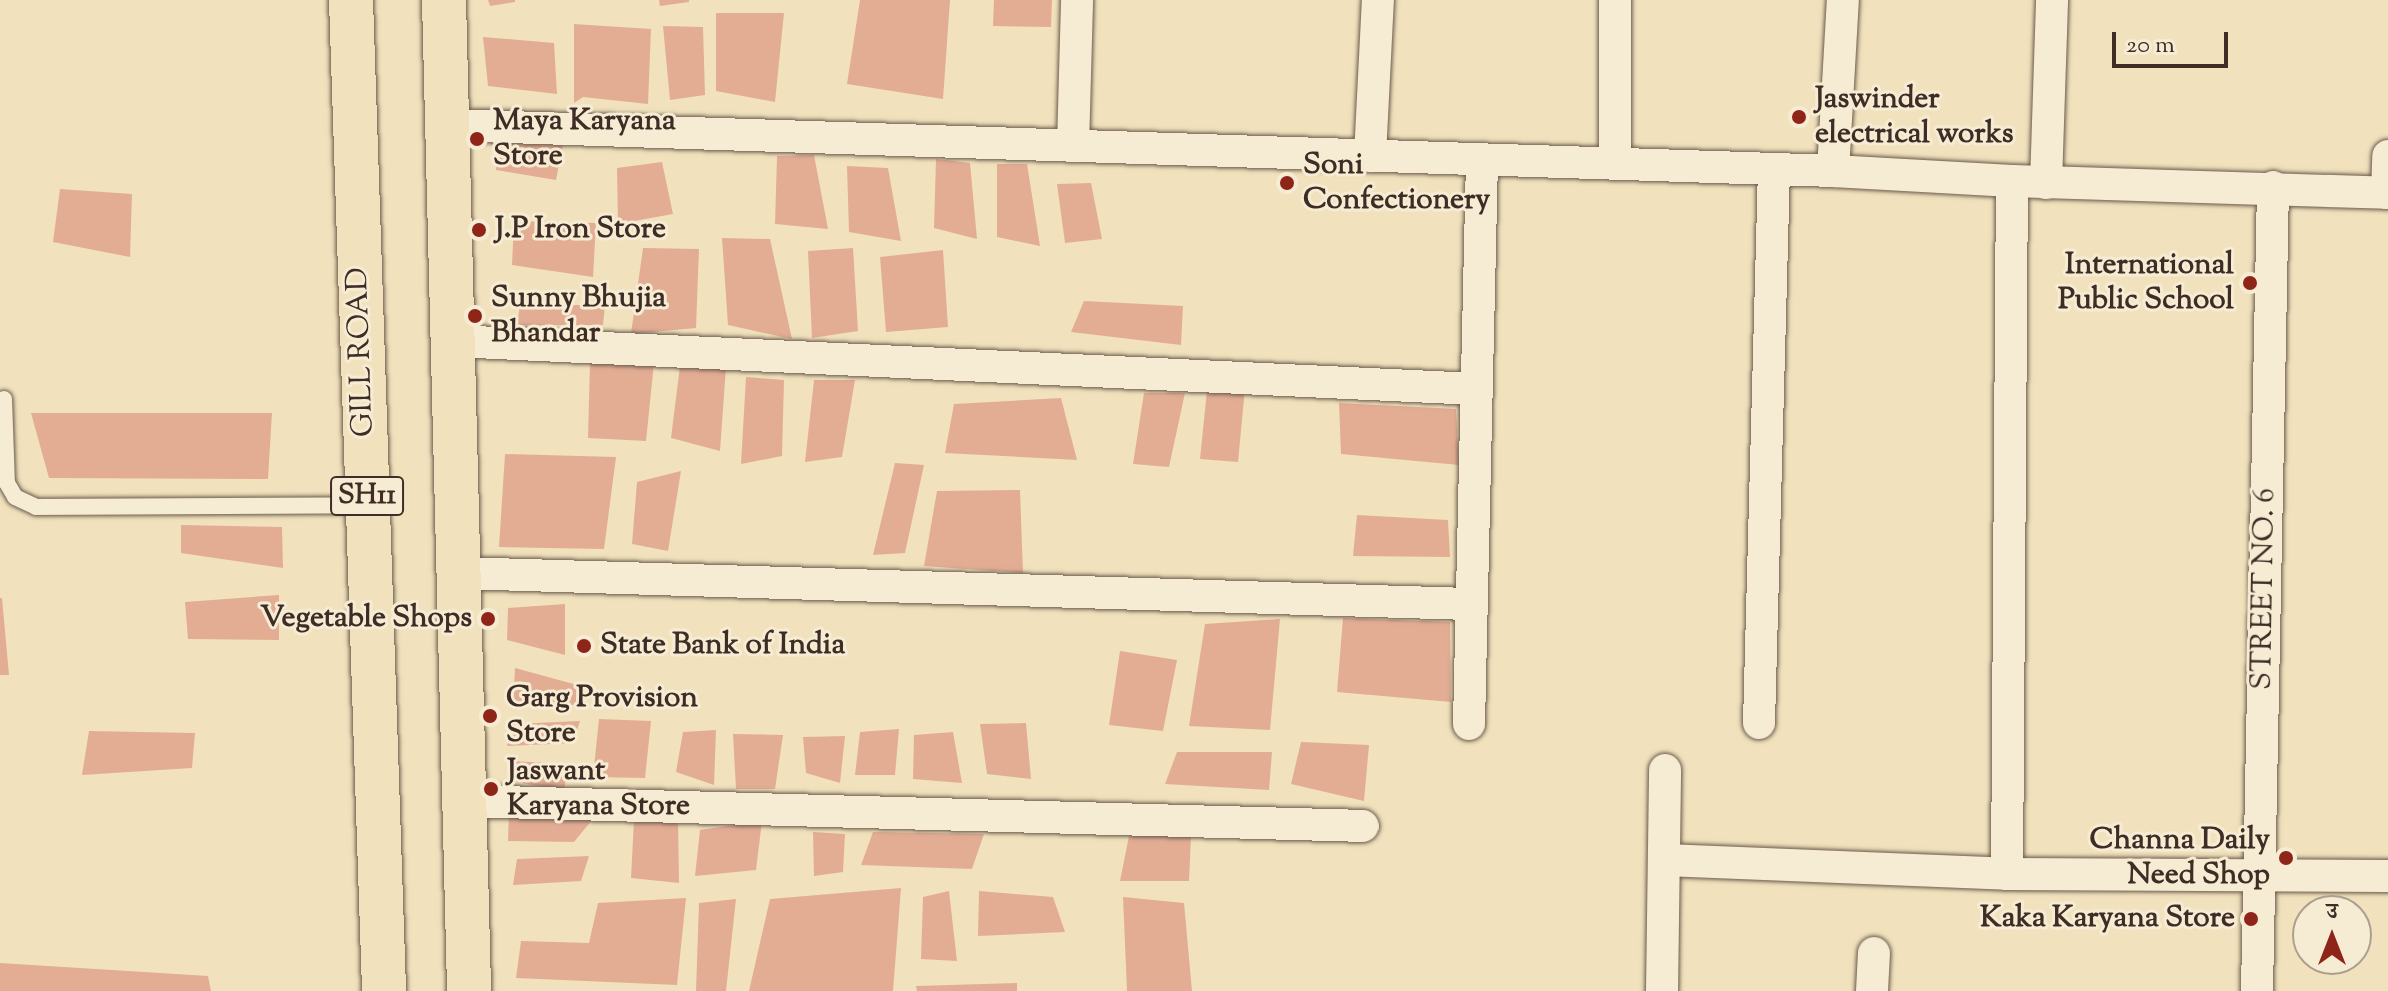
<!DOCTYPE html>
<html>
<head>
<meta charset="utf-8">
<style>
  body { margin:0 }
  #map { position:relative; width:2388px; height:991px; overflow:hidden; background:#f1e2bd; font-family:"Sorts Mill Goudy","Noto Serif Devanagari",serif }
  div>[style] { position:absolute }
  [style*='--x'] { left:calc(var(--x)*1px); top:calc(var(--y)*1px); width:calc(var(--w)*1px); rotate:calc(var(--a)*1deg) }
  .building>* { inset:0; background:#e3ad94 }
  .roads { filter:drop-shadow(0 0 2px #6b5a4b) drop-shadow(0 0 2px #6b5a4b) }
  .lane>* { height:16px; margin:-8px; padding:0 8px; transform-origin:8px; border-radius:8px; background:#f6ecd4 }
  .street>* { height:32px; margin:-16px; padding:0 16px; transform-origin:16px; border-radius:16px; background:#f6ecd4 }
  .primary>* { height:44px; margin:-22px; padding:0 22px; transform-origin:22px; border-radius:22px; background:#f1e2bd }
  .dots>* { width:22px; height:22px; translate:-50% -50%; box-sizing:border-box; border:4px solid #f6ecd4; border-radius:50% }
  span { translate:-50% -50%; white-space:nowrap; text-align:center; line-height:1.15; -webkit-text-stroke:6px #f6ecd4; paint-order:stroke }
  .shield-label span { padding:2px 6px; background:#f6ecd4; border:2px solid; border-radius:6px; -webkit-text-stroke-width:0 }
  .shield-label { font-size:28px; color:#3e2c25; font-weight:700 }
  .poi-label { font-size:30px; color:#3e2c25; font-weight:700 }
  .left { translate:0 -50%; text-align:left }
  .right { translate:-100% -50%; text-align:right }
  .street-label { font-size:30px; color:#3e2c25 }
  .north { position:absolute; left:2292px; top:895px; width:80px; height:80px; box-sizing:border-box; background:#f6ecd4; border:2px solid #ac9f8e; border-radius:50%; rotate:0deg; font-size:22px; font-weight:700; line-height:32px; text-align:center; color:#3e2c25 }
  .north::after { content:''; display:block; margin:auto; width:28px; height:36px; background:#8f2418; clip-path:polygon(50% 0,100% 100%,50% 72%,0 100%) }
  .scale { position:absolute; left:2112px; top:32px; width:116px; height:36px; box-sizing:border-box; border:4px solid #3e2c25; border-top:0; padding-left:10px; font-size:24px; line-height:28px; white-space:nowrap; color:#3e2c25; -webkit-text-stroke:6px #f6ecd4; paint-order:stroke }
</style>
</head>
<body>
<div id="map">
  <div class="building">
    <div style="clip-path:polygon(488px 0,515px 0,515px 2px,490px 6px)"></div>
    <div style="clip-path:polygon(659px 0,689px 0,689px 2px,660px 6px)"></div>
    <div style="clip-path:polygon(860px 0,950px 0,943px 99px,847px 84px)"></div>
    <div style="clip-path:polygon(994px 0,1052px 0,1051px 27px,993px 26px)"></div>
    <div style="clip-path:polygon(716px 13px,784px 13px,775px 102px,716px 91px)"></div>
    <div style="clip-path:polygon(574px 24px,651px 29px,648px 104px,583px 97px,574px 103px)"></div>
    <div style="clip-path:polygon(663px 26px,703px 27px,705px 95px,670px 100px)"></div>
    <div style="clip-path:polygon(483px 37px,554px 43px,557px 94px,488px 86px)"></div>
    <div style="clip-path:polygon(498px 142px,563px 145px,556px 180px,496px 170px)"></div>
    <div style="clip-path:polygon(814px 155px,828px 229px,775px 224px,777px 156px)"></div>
    <div style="clip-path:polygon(936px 159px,970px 163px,977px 239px,934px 228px)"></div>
    <div style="clip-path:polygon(662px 162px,673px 214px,618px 224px,617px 168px)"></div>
    <div style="clip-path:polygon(997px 164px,1027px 164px,1040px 246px,997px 237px)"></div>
    <div style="clip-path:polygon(847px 166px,888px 168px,901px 241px,849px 232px)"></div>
    <div style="clip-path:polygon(1091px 183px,1102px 239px,1065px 243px,1057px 184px)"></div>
    <div style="clip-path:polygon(60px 189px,132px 194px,130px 257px,53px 242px)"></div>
    <div style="clip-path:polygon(514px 221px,596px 223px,593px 277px,512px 265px)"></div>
    <div style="clip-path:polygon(722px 238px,770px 239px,792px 339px,728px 325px)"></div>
    <div style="clip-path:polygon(643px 248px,699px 249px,696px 328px,631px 334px)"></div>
    <div style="clip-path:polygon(853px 248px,858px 331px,812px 338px,808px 251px)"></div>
    <div style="clip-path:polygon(943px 250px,948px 327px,886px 332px,880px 257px)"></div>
    <div style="clip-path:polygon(1084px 301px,1183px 306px,1181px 345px,1071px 332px)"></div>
    <div style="clip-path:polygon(520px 305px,605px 305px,603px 325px,517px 325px)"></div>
    <div style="clip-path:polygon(681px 358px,726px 367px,720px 451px,671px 438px)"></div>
    <div style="clip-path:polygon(590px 362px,654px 363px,646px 441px,588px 438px)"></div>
    <div style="clip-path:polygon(746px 377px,784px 380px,782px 456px,741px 464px)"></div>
    <div style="clip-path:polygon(814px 380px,855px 380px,842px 457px,805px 462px)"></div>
    <div style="clip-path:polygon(1245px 388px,1238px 462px,1200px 459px,1207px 390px)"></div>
    <div style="clip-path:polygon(1144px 393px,1185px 393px,1169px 467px,1133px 464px)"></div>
    <div style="clip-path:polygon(1061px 398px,1077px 460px,945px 453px,954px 404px)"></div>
    <div style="clip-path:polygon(1339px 403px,1456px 409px,1459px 465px,1341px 454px)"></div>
    <div style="clip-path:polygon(31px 413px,272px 413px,268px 479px,49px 478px)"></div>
    <div style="clip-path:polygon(505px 454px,616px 457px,604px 549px,499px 547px)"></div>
    <div style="clip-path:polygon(895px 463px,924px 465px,905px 553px,873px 555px)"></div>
    <div style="clip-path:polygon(681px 471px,668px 551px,632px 544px,637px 482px)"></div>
    <div style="clip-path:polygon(1020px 490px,1023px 573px,924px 566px,937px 491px)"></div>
    <div style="clip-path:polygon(1357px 515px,1448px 520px,1450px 557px,1353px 556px)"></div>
    <div style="clip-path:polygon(181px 525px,282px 527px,283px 568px,181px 553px)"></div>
    <div style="clip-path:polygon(279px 595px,279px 640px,188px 639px,185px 602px)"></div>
    <div style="clip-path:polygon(0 598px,2px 598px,9px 675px,0 675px)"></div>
    <div style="clip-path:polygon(565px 604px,565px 655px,507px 640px,508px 608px)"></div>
    <div style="clip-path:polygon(1343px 618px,1450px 622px,1451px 702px,1337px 692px)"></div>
    <div style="clip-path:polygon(1280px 619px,1270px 730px,1189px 726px,1205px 624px)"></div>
    <div style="clip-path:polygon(1120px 651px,1177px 660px,1163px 731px,1109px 725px)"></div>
    <div style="clip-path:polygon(515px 668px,581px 686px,578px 705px,513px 706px)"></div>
    <div style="clip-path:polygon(599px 719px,651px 721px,645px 778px,593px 777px)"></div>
    <div style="clip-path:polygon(580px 721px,573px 743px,507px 746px,513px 724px)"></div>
    <div style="clip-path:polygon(1026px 723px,1031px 779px,987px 774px,980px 724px)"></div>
    <div style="clip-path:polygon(899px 729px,895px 775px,855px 775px,860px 732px)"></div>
    <div style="clip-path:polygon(716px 730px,714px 785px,676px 772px,683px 732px)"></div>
    <div style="clip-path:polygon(89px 731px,195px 733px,192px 768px,82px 775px)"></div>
    <div style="clip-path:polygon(953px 732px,962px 783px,913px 779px,914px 735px)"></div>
    <div style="clip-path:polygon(733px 734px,783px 735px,775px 789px,736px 789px)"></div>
    <div style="clip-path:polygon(845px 736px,840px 783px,806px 773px,803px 737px)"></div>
    <div style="clip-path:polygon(1301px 742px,1369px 745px,1364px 801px,1291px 784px)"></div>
    <div style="clip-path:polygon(1177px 752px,1272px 752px,1269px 790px,1165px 784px)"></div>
    <div style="clip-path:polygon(512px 761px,568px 764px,564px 791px,511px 781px)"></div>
    <div style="clip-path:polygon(509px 811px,596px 815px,574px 842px,508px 841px)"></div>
    <div style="clip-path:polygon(678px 819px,679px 883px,631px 878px,634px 820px)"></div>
    <div style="clip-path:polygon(762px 821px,756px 870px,695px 876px,700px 830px)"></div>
    <div style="clip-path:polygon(813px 832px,845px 834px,843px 872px,814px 876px)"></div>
    <div style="clip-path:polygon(873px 832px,984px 834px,972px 869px,861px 865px)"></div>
    <div style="clip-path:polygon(1129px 836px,1191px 836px,1189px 881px,1120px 881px)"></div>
    <div style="clip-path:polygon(589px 856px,581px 881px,513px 885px,517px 859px)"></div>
    <div style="clip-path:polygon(901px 888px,893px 991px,749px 991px,770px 899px)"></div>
    <div style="clip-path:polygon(949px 891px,957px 961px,921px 959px,923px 897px)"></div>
    <div style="clip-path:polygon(979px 891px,1053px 897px,1065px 932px,978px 936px)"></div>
    <div style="clip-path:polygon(1123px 897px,1184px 903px,1192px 991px,1127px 991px)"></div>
    <div style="clip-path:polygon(686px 898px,677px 985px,516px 978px,521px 941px,589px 943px,598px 903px)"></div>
    <div style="clip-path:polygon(736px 899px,726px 991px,696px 991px,699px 903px)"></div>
    <div style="clip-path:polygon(0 963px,208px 976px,211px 991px,0 991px)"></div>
    <div style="clip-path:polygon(1017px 983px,1017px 991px,917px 991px,916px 986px)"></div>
  </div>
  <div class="roads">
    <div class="lane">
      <div style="--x:4;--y:399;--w:84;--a:88"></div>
      <div style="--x:7;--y:483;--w:16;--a:60"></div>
      <div style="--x:15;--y:497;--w:23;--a:25"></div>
      <div style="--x:36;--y:507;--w:330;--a:-0.3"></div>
    </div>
    <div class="street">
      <div style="--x:1615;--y:0;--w:164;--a:90"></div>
      <div style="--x:448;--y:125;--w:1386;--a:1.9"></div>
      <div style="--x:1833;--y:171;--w:171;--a:-86.7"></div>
      <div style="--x:1073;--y:146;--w:146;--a:-88.4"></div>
      <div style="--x:1370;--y:156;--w:156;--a:-87.1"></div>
      <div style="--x:1833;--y:171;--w:179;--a:3.2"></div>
      <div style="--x:2012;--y:181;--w:376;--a:1.8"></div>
      <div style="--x:2046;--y:183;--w:183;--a:-88.1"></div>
      <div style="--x:2387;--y:193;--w:37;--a:-88"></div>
      <div style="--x:454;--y:341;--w:1023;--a:2.69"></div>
      <div style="--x:460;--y:573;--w:1010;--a:1.76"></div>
      <div style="--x:1759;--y:723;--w:553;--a:-88.45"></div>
      <div style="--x:1469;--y:724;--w:564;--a:-88.68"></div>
      <div style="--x:465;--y:801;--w:898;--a:1.59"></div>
      <div style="--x:1665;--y:860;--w:342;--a:2.3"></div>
      <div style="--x:2007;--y:874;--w:381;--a:0.3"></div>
      <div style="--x:2007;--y:874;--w:693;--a:-89.59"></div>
      <div style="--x:1662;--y:991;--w:221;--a:-89.2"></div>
      <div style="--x:1872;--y:991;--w:38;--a:-87"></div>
      <div style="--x:2257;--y:991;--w:804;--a:-88.86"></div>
    </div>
    <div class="primary">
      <div style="--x:351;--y:0;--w:992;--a:88.09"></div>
      <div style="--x:444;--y:0;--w:991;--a:88.55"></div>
    </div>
  </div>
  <div class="dots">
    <div style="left:1799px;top:117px;background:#8f2418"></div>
    <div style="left:477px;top:139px;background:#8f2418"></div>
    <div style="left:1287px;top:183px;background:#8f2418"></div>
    <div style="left:479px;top:230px;background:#8f2418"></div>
    <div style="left:2250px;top:283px;background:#8f2418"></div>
    <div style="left:475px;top:316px;background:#8f2418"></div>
    <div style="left:488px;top:619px;background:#8f2418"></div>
    <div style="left:584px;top:646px;background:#8f2418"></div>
    <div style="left:490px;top:716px;background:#8f2418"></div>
    <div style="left:491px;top:789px;background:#8f2418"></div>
    <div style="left:2286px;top:858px;background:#8f2418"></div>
    <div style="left:2251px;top:919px;background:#8f2418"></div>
  </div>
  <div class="shield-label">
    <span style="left:367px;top:496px">SH11</span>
  </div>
  <div class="poi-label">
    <span class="left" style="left:1815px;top:117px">Jaswinder<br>electrical works</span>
    <span class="left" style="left:493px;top:139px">Maya Karyana<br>Store</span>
    <span class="left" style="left:1303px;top:183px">Soni<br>Confectionery</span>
    <span class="left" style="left:495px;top:230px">J.P Iron Store</span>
    <span class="right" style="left:2234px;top:283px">International<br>Public School</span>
    <span class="left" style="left:491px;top:316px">Sunny Bhujia<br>Bhandar</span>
    <span class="right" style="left:472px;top:619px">Vegetable Shops</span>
    <span class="left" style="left:600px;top:646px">State Bank of India</span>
    <span class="left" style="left:506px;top:716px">Garg Provision<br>Store</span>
    <span class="left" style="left:507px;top:789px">Jaswant<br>Karyana Store</span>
    <span class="right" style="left:2270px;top:858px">Channa Daily<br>Need Shop</span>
    <span class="right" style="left:2235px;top:919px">Kaka Karyana Store</span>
  </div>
  <div class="street-label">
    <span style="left:362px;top:352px;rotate:-92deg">GILL ROAD</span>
    <span style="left:2265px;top:589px;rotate:-89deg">STREET NO. 6</span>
  </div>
  <div class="north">उ</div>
  <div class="scale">20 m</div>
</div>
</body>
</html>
